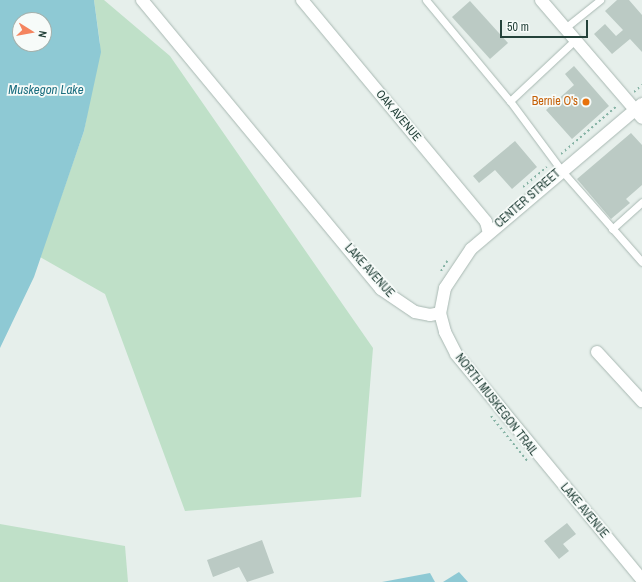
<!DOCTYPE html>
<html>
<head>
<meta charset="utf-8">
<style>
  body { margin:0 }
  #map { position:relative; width:642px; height:582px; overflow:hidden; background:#e6efeb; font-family:"Archivo Narrow",sans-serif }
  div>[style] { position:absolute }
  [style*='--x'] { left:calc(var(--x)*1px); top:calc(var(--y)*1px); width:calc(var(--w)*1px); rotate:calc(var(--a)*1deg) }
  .green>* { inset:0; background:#bfe0c8 }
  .water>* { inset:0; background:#8ec9d4 }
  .building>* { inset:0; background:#bbcac4 }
  .path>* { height:2px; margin-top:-1px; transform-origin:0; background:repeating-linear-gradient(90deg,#86b3a5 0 2px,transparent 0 5px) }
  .roads { filter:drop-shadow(0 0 1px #a8b8b2) drop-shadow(0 0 1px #a8b8b2) }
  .service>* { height:7px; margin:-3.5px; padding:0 3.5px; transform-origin:3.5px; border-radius:3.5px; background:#fff }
  .minor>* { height:12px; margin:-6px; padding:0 6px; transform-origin:6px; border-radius:6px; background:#fff }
  .tertiary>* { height:12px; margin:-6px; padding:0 6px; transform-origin:6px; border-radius:6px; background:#fff }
  .dots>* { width:11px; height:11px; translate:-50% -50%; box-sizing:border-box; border:2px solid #f7fbf9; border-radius:50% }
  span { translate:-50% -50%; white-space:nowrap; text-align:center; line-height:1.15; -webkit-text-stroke:3.5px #f7fbf9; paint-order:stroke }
  .food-label { font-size:12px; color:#c56008 }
  .right { translate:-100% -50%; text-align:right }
  .street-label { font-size:12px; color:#24423a }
  .water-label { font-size:13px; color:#1c6f80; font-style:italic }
  .north { position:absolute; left:12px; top:12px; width:40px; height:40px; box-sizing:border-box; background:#f7fbf9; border:1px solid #a3b1ad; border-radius:50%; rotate:101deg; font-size:11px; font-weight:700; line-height:16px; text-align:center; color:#24423a }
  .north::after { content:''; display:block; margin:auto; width:14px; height:18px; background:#f4845f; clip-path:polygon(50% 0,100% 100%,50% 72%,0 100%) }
  .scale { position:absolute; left:500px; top:20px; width:88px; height:18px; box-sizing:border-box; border:2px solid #24423a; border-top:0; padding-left:5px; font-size:12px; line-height:14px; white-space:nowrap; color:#24423a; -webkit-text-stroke:3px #f7fbf9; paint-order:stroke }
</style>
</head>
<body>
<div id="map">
  <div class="green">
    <div style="clip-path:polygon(94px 0,104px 0,170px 56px,373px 348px,361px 497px,185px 511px,105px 294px,40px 257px,84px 131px,100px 43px)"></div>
    <div style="clip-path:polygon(0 524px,125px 546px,128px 582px,0 582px)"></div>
  </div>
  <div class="water">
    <div style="clip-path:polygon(evenodd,0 0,94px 0,101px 52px,84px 131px,34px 277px,0 348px,0 0,20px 20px,44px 20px,44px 44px,20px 44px,20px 20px)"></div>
    <div style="clip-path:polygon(459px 572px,468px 582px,443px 582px)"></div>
    <div style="clip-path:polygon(430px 573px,435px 582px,382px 582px)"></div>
  </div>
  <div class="building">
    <div style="clip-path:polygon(617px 0,629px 0,642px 15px,642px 52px,630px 39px,612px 54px,594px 34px,605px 24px,616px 36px,623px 30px,605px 11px)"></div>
    <div style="clip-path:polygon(470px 1px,508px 43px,490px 59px,452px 17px)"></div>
    <div style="clip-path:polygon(574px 66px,609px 106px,572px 139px,546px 110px,574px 85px,565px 74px)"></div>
    <div style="clip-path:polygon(631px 133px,642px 145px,642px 185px,626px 199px,630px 203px,611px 219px,577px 179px)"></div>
    <div style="clip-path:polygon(515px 141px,537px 167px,512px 189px,495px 170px,479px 183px,473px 176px)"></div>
    <div style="clip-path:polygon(567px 523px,576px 534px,563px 544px,569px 551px,559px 559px,544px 541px)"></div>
    <div style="clip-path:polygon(262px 540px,274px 573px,247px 582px,239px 567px,213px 577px,207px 560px)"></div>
  </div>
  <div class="path">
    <div style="--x:634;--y:92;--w:11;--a:-41"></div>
    <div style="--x:561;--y:154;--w:74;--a:-40.6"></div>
    <div style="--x:523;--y:187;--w:31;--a:-40"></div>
    <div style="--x:441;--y:271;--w:13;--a:-58"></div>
    <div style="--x:491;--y:416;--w:59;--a:51.2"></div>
  </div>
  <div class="roads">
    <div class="service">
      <div style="--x:426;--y:0;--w:131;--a:50.3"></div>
      <div style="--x:510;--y:101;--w:87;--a:53.4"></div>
      <div style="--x:562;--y:171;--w:121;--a:48.7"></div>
      <div style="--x:565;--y:28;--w:45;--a:-38.7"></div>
      <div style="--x:510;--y:101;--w:89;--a:-43.2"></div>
      <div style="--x:612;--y:229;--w:40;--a:-42"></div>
    </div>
    <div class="minor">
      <div style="--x:142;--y:0;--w:375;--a:50.4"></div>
      <div style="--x:381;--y:289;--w:41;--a:34.1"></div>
      <div style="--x:415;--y:312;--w:15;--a:11"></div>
      <div style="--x:430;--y:315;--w:10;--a:-11"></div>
      <div style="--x:302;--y:0;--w:288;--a:50.3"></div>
      <div style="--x:486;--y:222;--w:11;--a:75"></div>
      <div style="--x:597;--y:352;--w:67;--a:47.4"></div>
    </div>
    <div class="tertiary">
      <div style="--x:541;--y:0;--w:155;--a:49.4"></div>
      <div style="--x:642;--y:104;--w:224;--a:139.7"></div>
      <div style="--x:471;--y:249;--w:47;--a:123.7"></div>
      <div style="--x:445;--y:288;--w:25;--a:101"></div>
      <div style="--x:440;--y:313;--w:20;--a:75"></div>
      <div style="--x:445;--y:332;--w:25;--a:63"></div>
      <div style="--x:456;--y:354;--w:293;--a:50.5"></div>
    </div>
  </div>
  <div class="dots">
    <div style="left:586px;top:102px;background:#e8710a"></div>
  </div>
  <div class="food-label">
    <span class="right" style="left:578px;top:102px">Bernie O's</span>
  </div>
  <div class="street-label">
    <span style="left:398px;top:116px;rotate:50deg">OAK AVENUE</span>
    <span style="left:528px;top:199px;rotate:-41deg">CENTER STREET</span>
    <span style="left:369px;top:271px;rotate:48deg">LAKE AVENUE</span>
    <span style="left:496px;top:405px;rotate:52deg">NORTH MUSKEGON TRAIL</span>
    <span style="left:584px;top:511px;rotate:50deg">LAKE AVENUE</span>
  </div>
  <div class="water-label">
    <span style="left:46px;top:90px">Muskegon Lake</span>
  </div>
  <div class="north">N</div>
  <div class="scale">50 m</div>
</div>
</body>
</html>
